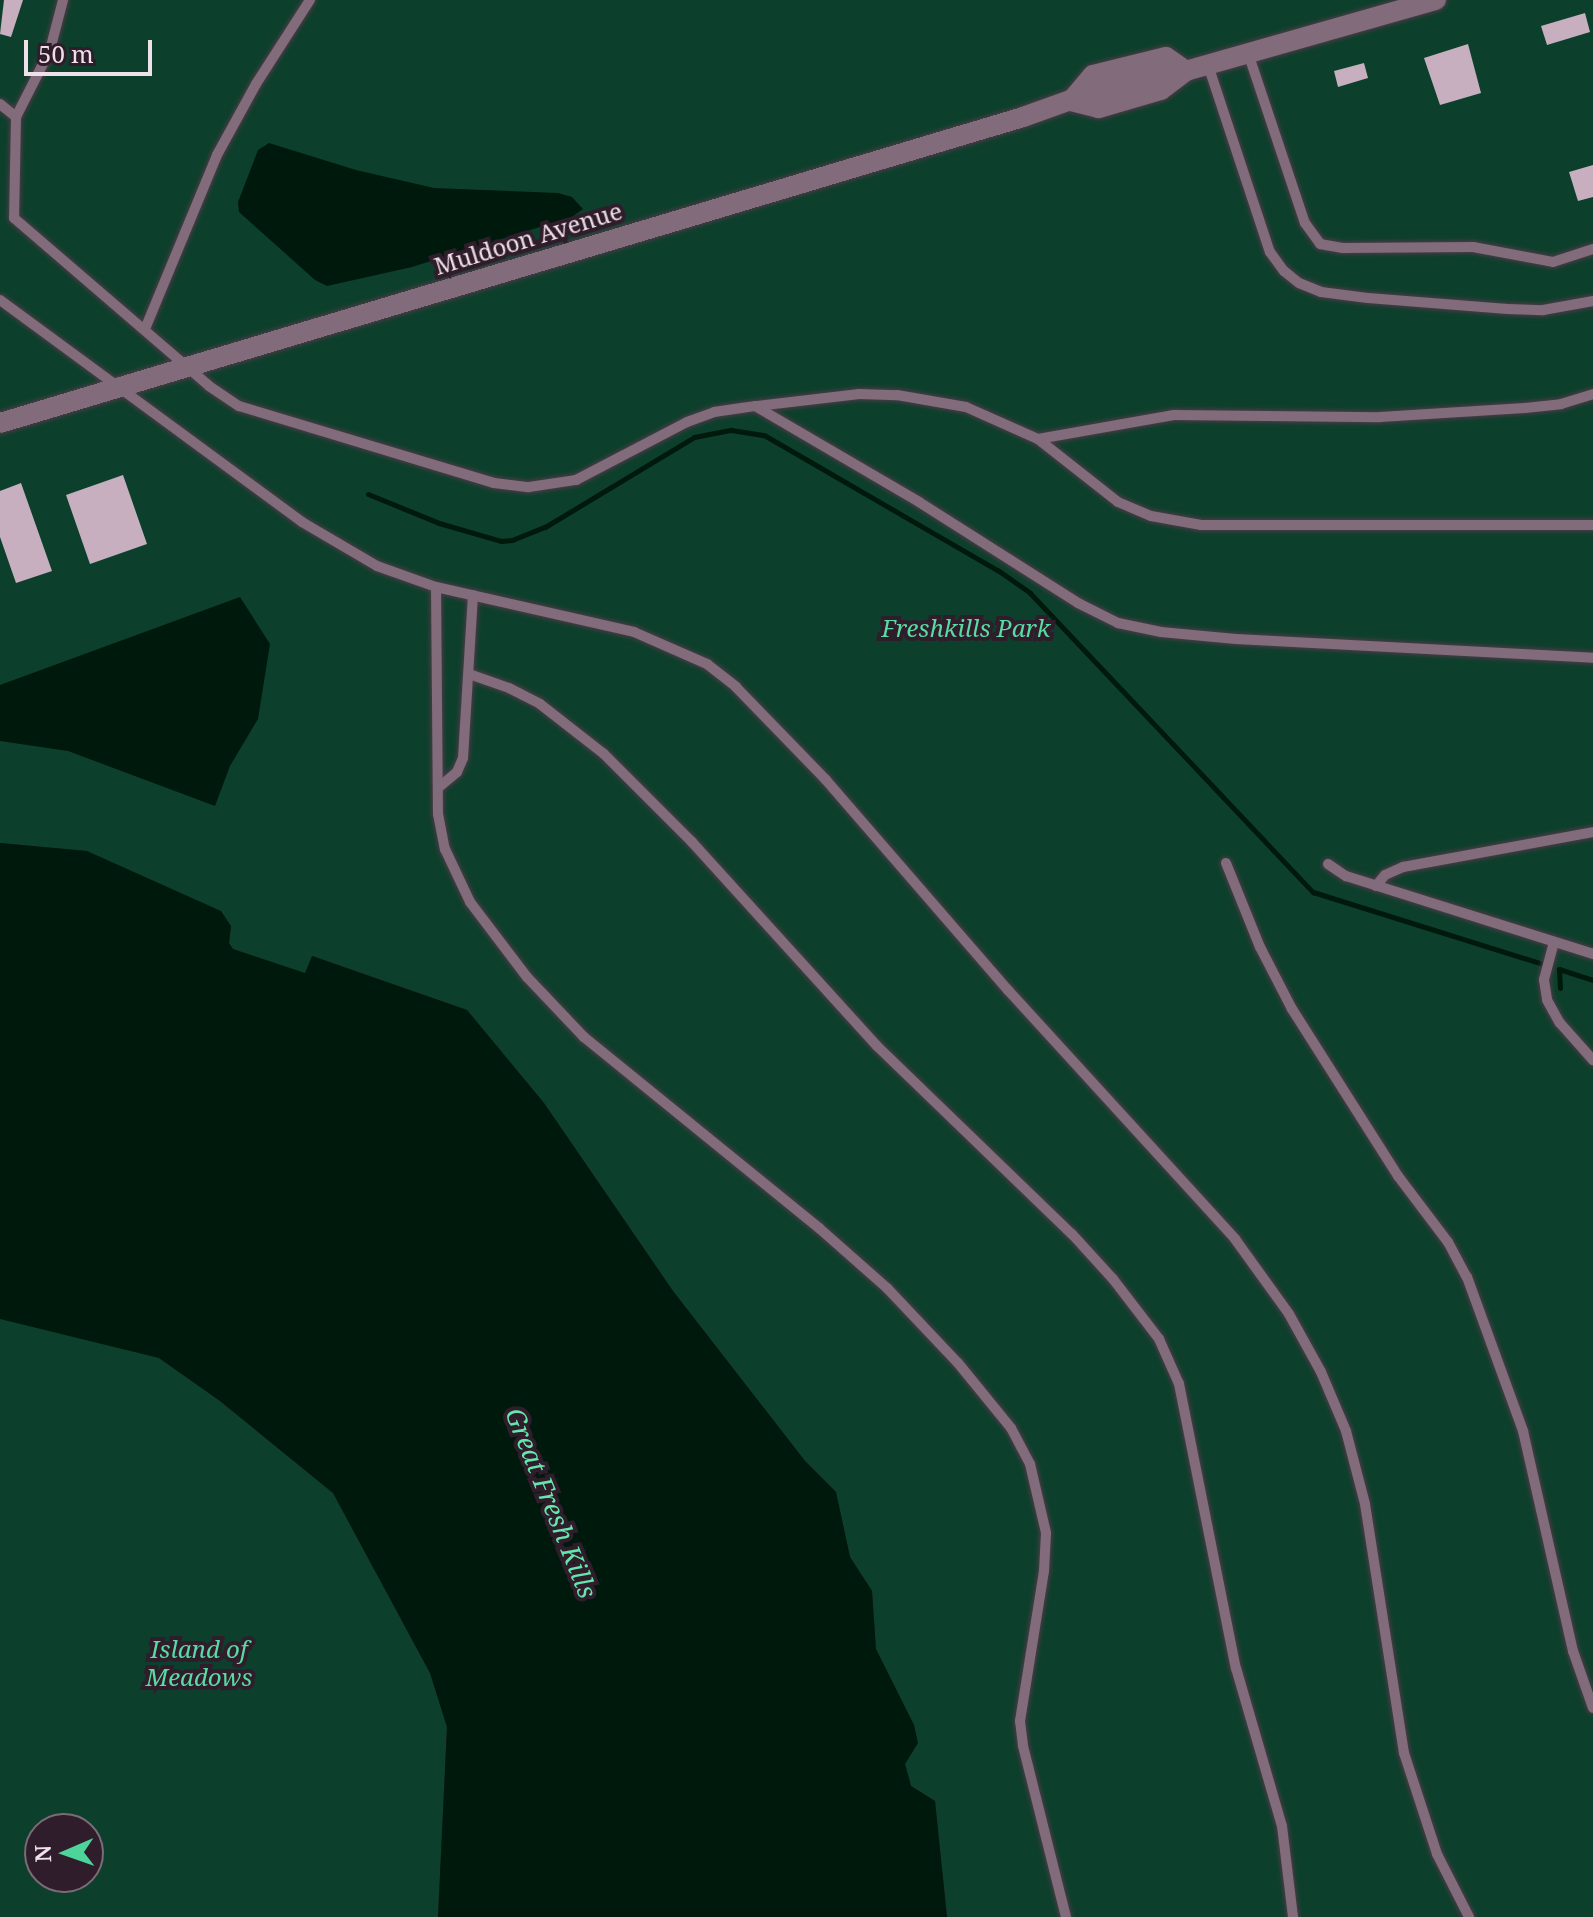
<!DOCTYPE html>
<html>
<head>
<meta charset="utf-8">
<style>
  body { margin:0 }
  #map { position:relative; width:1593px; height:1917px; overflow:hidden; background:#301d2b; font-family:"Noto Serif",serif }
  div>[style] { position:absolute }
  [style*='--x'] { left:calc(var(--x)*1px); top:calc(var(--y)*1px); width:calc(var(--w)*1px); rotate:calc(var(--a)*1deg) }
  .green>* { inset:0; background:#0d402c }
  .water>* { inset:0; background:#00190d }
  .stream>* { height:5px; margin:-2.5px; padding:0 2.5px; transform-origin:2.5px; border-radius:2.5px; background:#00190d }
  .building>* { inset:0; background:#c7afc0 }
  .roads { filter:drop-shadow(0 0 2px #4b3b47) drop-shadow(0 0 2px #4b3b47) }
  .lane>* { height:10px; margin:-5px; padding:0 5px; transform-origin:5px; border-radius:5px; background:#826b7b }
  .street>* { height:20px; margin:-10px; padding:0 10px; transform-origin:10px; border-radius:10px; background:#826b7b }
  span { translate:-50% -50%; white-space:nowrap; text-align:center; line-height:1.15; -webkit-text-stroke:8px #301d2b; paint-order:stroke }
  .street-label { font-size:24px; color:#eee1ea }
  .park-label { font-size:24px; color:#59dca4; font-style:italic }
  .water-label { font-size:26px; color:#64e7ad; font-style:italic }
  .north { position:absolute; left:24px; top:1813px; width:80px; height:80px; box-sizing:border-box; background:#301d2b; border:2px solid #7c6b77; border-radius:50%; rotate:268deg; font-size:22px; font-weight:700; line-height:32px; text-align:center; color:#eee1ea }
  .north::after { content:''; display:block; margin:auto; width:28px; height:36px; background:#4cd49b; clip-path:polygon(50% 0,100% 100%,50% 72%,0 100%) }
  .scale { position:absolute; left:24px; top:40px; width:128px; height:36px; box-sizing:border-box; border:4px solid #eee1ea; border-top:0; padding-left:10px; font-size:24px; line-height:28px; white-space:nowrap; color:#eee1ea; -webkit-text-stroke:6px #301d2b; paint-order:stroke }
</style>
</head>
<body>
<div id="map">
  <div class="green">
    <div style="clip-path:polygon(0 0,1593px 0,1593px 1917px,947px 1917px,935px 1801px,911px 1786px,905px 1764px,918px 1743px,914px 1725px,876px 1649px,872px 1591px,850px 1557px,836px 1492px,805px 1461px,673px 1291px,544px 1103px,467px 1010px,313px 956px,305px 974px,233px 949px,229px 943px,231px 926px,87px 851px,0 843px)"></div>
    <div style="clip-path:polygon(evenodd,7px 1318px,159px 1358px,220px 1401px,333px 1493px,430px 1673px,447px 1727px,438px 1917px,0 1917px,0 1319px,7px 1318px,40px 1829px,88px 1829px,88px 1877px,40px 1877px,40px 1829px)"></div>
  </div>
  <div class="water">
    <div style="clip-path:polygon(269px 143px,356px 170px,434px 188px,558px 193px,572px 197px,583px 209px,572px 217px,412px 267px,327px 286px,315px 280px,239px 212px,238px 202px,258px 150px)"></div>
    <div style="clip-path:polygon(240px 597px,270px 644px,258px 719px,230px 766px,215px 806px,68px 751px,0 741px,0 685px)"></div>
    <div style="clip-path:polygon(0 843px,87px 851px,221px 911px,231px 926px,229px 943px,233px 949px,305px 973px,312px 956px,467px 1010px,544px 1103px,673px 1291px,805px 1461px,836px 1492px,850px 1557px,872px 1591px,876px 1649px,914px 1725px,918px 1743px,905px 1764px,911px 1786px,935px 1801px,947px 1917px,438px 1917px,447px 1727px,430px 1673px,333px 1493px,220px 1401px,159px 1358px,0 1319px)"></div>
  </div>
  <div class="stream">
    <div style="--x:368;--y:494;--w:77;--a:22.2"></div>
    <div style="--x:439;--y:523;--w:65;--a:16.2"></div>
    <div style="--x:501;--y:541;--w:11;--a:-5"></div>
    <div style="--x:512;--y:540;--w:35;--a:-22"></div>
    <div style="--x:545;--y:527;--w:174;--a:-31.1"></div>
    <div style="--x:694;--y:437;--w:38;--a:-11"></div>
    <div style="--x:731;--y:430;--w:33;--a:9"></div>
    <div style="--x:764;--y:435;--w:272;--a:30.1"></div>
    <div style="--x:999;--y:571;--w:38;--a:35"></div>
    <div style="--x:1030;--y:593;--w:412;--a:46.6"></div>
    <div style="--x:1313;--y:892;--w:238;--a:17.4"></div>
    <div style="--x:1560;--y:988;--w:19;--a:-93"></div>
    <div style="--x:1559;--y:969;--w:36;--a:18"></div>
  </div>
  <div class="building">
    <div style="clip-path:polygon(4px 0,23px 0,11px 37px,0 34px)"></div>
    <div style="clip-path:polygon(1585px 13px,1590px 32px,1547px 45px,1541px 26px)"></div>
    <div style="clip-path:polygon(1468px 44px,1481px 93px,1440px 105px,1424px 58px)"></div>
    <div style="clip-path:polygon(1364px 63px,1368px 78px,1338px 87px,1334px 71px)"></div>
    <div style="clip-path:polygon(1593px 165px,1593px 197px,1578px 201px,1569px 172px)"></div>
    <div style="clip-path:polygon(123px 475px,147px 544px,90px 564px,66px 495px)"></div>
    <div style="clip-path:polygon(21px 483px,52px 571px,16px 583px,0 537px,0 491px)"></div>
  </div>
  <div class="roads">
    <div class="lane">
      <div style="--x:1248;--y:53;--w:179;--a:71.5"></div>
      <div style="--x:1305;--y:223;--w:26;--a:54"></div>
      <div style="--x:1320;--y:244;--w:23;--a:10"></div>
      <div style="--x:1343;--y:248;--w:130;--a:-0.4"></div>
      <div style="--x:1473;--y:247;--w:81;--a:10.6"></div>
      <div style="--x:1553;--y:262;--w:42;--a:-18"></div>
      <div style="--x:1208;--y:65;--w:197;--a:71.7"></div>
      <div style="--x:1270;--y:252;--w:24;--a:54"></div>
      <div style="--x:1284;--y:271;--w:19;--a:39"></div>
      <div style="--x:1299;--y:283;--w:24;--a:22"></div>
      <div style="--x:1321;--y:292;--w:47;--a:7.3"></div>
      <div style="--x:1368;--y:298;--w:140;--a:4.5"></div>
      <div style="--x:1508;--y:309;--w:35;--a:2"></div>
      <div style="--x:1543;--y:310;--w:51;--a:-10.2"></div>
      <div style="--x:0;--y:104;--w:21;--a:39"></div>
      <div style="--x:16;--y:117;--w:101;--a:91.1"></div>
      <div style="--x:14;--y:218;--w:257;--a:40.7"></div>
      <div style="--x:209;--y:386;--w:36;--a:34"></div>
      <div style="--x:239;--y:406;--w:266;--a:16.8"></div>
      <div style="--x:494;--y:483;--w:35;--a:7"></div>
      <div style="--x:529;--y:487;--w:48;--a:-8.5"></div>
      <div style="--x:576;--y:480;--w:125;--a:-27.6"></div>
      <div style="--x:687;--y:422;--w:29;--a:-20"></div>
      <div style="--x:714;--y:412;--w:41;--a:-8.3"></div>
      <div style="--x:755;--y:406;--w:190;--a:30.3"></div>
      <div style="--x:919;--y:502;--w:188;--a:32.4"></div>
      <div style="--x:1078;--y:603;--w:45;--a:26.6"></div>
      <div style="--x:1118;--y:623;--w:44;--a:11.8"></div>
      <div style="--x:1161;--y:632;--w:75;--a:5.3"></div>
      <div style="--x:1236;--y:639;--w:358;--a:3"></div>
      <div style="--x:16;--y:117;--w:75;--a:-63.1"></div>
      <div style="--x:50;--y:50;--w:52;--a:-75.4"></div>
      <div style="--x:0;--y:300;--w:375;--a:36.3"></div>
      <div style="--x:302;--y:522;--w:87;--a:30.4"></div>
      <div style="--x:377;--y:566;--w:63;--a:19.6"></div>
      <div style="--x:436;--y:587;--w:203;--a:12.8"></div>
      <div style="--x:634;--y:632;--w:80;--a:23.7"></div>
      <div style="--x:707;--y:664;--w:37;--a:38"></div>
      <div style="--x:736;--y:687;--w:129;--a:45.9"></div>
      <div style="--x:826;--y:780;--w:278;--a:49.1"></div>
      <div style="--x:1008;--y:990;--w:337;--a:47.6"></div>
      <div style="--x:1235;--y:1239;--w:92;--a:54.2"></div>
      <div style="--x:1289;--y:1314;--w:66;--a:61.1"></div>
      <div style="--x:1321;--y:1372;--w:64;--a:67"></div>
      <div style="--x:1346;--y:1431;--w:75;--a:75.4"></div>
      <div style="--x:1365;--y:1504;--w:252;--a:81.1"></div>
      <div style="--x:1404;--y:1753;--w:106;--a:71.9"></div>
      <div style="--x:1437;--y:1854;--w:71;--a:63.1"></div>
      <div style="--x:145;--y:329;--w:188;--a:-67.5"></div>
      <div style="--x:217;--y:155;--w:81;--a:-61.2"></div>
      <div style="--x:256;--y:84;--w:100;--a:-57.3"></div>
      <div style="--x:757;--y:406;--w:103;--a:-6.7"></div>
      <div style="--x:859;--y:394;--w:38;--a:2"></div>
      <div style="--x:897;--y:395;--w:70;--a:9.9"></div>
      <div style="--x:966;--y:407;--w:79;--a:24"></div>
      <div style="--x:1038;--y:439;--w:102;--a:38.2"></div>
      <div style="--x:1118;--y:502;--w:36;--a:23"></div>
      <div style="--x:1151;--y:516;--w:51;--a:10.2"></div>
      <div style="--x:1201;--y:525;--w:392;--a:0"></div>
      <div style="--x:1038;--y:439;--w:138;--a:-10"></div>
      <div style="--x:1174;--y:415;--w:206;--a:0.6"></div>
      <div style="--x:1380;--y:417;--w:145;--a:-3.6"></div>
      <div style="--x:1525;--y:408;--w:36;--a:-6"></div>
      <div style="--x:1561;--y:404;--w:34;--a:-17"></div>
      <div style="--x:436;--y:587;--w:227;--a:89.5"></div>
      <div style="--x:438;--y:814;--w:36;--a:79"></div>
      <div style="--x:445;--y:849;--w:59;--a:64.7"></div>
      <div style="--x:470;--y:902;--w:94;--a:52.8"></div>
      <div style="--x:527;--y:977;--w:83;--a:46.5"></div>
      <div style="--x:584;--y:1037;--w:303;--a:39.1"></div>
      <div style="--x:819;--y:1228;--w:91;--a:41.4"></div>
      <div style="--x:887;--y:1288;--w:103;--a:46.6"></div>
      <div style="--x:958;--y:1363;--w:84;--a:50.8"></div>
      <div style="--x:1011;--y:1428;--w:41;--a:62.2"></div>
      <div style="--x:1030;--y:1464;--w:71;--a:76.9"></div>
      <div style="--x:1046;--y:1533;--w:38;--a:93"></div>
      <div style="--x:1044;--y:1571;--w:152;--a:99.1"></div>
      <div style="--x:1020;--y:1721;--w:25;--a:83"></div>
      <div style="--x:1023;--y:1746;--w:176;--a:75.9"></div>
      <div style="--x:469;--y:674;--w:42;--a:19.3"></div>
      <div style="--x:509;--y:688;--w:35;--a:27"></div>
      <div style="--x:540;--y:704;--w:81;--a:38"></div>
      <div style="--x:604;--y:754;--w:124;--a:45"></div>
      <div style="--x:692;--y:842;--w:275;--a:47.8"></div>
      <div style="--x:877;--y:1046;--w:271;--a:44"></div>
      <div style="--x:1072;--y:1234;--w:61;--a:47.7"></div>
      <div style="--x:1113;--y:1279;--w:76;--a:52.5"></div>
      <div style="--x:1159;--y:1339;--w:49;--a:66"></div>
      <div style="--x:1179;--y:1384;--w:290;--a:78.7"></div>
      <div style="--x:1236;--y:1668;--w:165;--a:73.8"></div>
      <div style="--x:1282;--y:1826;--w:92;--a:83.1"></div>
      <div style="--x:438;--y:788;--w:25;--a:-40"></div>
      <div style="--x:457;--y:772;--w:15;--a:-67"></div>
      <div style="--x:463;--y:758;--w:163;--a:-86.5"></div>
      <div style="--x:1226;--y:863;--w:91;--a:68"></div>
      <div style="--x:1260;--y:947;--w:70;--a:62.7"></div>
      <div style="--x:1292;--y:1009;--w:198;--a:57.6"></div>
      <div style="--x:1398;--y:1176;--w:83;--a:52.9"></div>
      <div style="--x:1448;--y:1242;--w:40;--a:62"></div>
      <div style="--x:1467;--y:1277;--w:164;--a:70"></div>
      <div style="--x:1523;--y:1431;--w:226;--a:77.2"></div>
      <div style="--x:1573;--y:1651;--w:60;--a:70.7"></div>
      <div style="--x:1328;--y:864;--w:22;--a:34"></div>
      <div style="--x:1346;--y:876;--w:259;--a:17.5"></div>
      <div style="--x:1376;--y:886;--w:14;--a:-51"></div>
      <div style="--x:1385;--y:875;--w:20;--a:-24"></div>
      <div style="--x:1403;--y:867;--w:193;--a:-10.4"></div>
      <div style="--x:1554;--y:942;--w:39;--a:105"></div>
      <div style="--x:1544;--y:980;--w:20;--a:81"></div>
      <div style="--x:1547;--y:1000;--w:26;--a:61"></div>
      <div style="--x:1560;--y:1023;--w:50;--a:48.3"></div>
    </div>
    <div class="street">
      <div style="--x:1166;--y:57;--w:24;--a:35"></div>
      <div style="--x:1186;--y:71;--w:31;--a:143"></div>
      <div style="--x:1161;--y:90;--w:65;--a:163.8"></div>
      <div style="--x:1099;--y:108;--w:29;--a:-166"></div>
      <div style="--x:1071;--y:101;--w:34;--a:-50"></div>
      <div style="--x:1093;--y:75;--w:75;--a:-13.9"></div>
      <div style="--x:0;--y:423;--w:1068;--a:-16.65"></div>
      <div style="--x:1023;--y:117;--w:83;--a:-19.7"></div>
      <div style="--x:1101;--y:89;--w:87;--a:-12"></div>
      <div style="--x:1186;--y:71;--w:260;--a:-15.9"></div>
    </div>
  </div>
  <div class="street-label">
    <span style="left:528px;top:238px;rotate:-17deg">Muldoon Avenue</span>
  </div>
  <div class="park-label">
    <span style="left:966px;top:628px">Freshkills Park</span>
    <span style="left:199px;top:1663px">Island of<br>Meadows</span>
  </div>
  <div class="water-label">
    <span style="left:551px;top:1503px;rotate:68deg">Great Fresh Kills</span>
  </div>
  <div class="north">N</div>
  <div class="scale">50 m</div>
</div>
</body>
</html>
